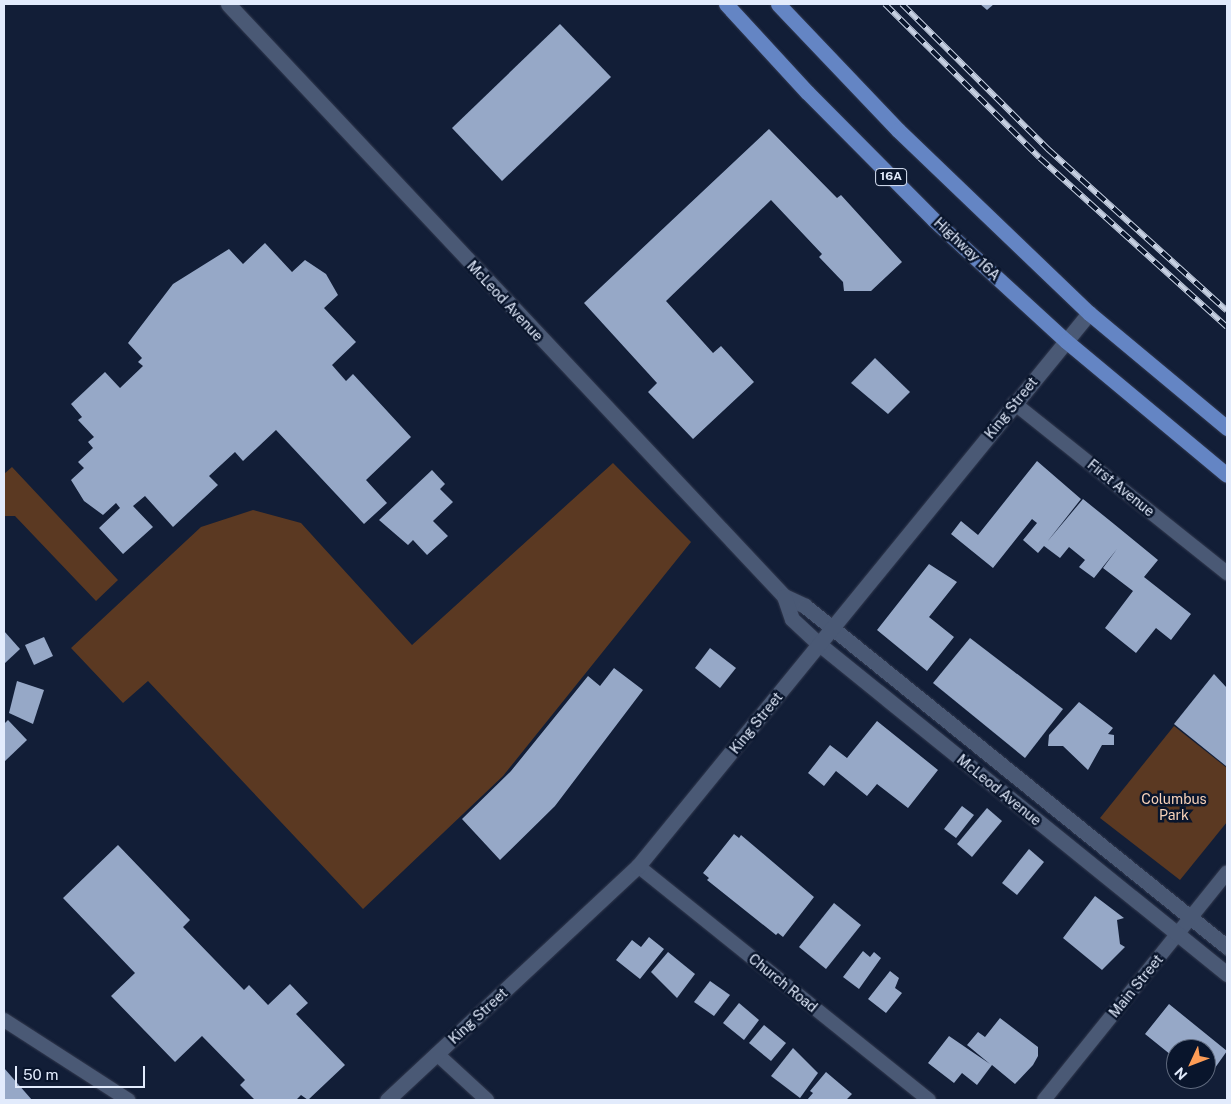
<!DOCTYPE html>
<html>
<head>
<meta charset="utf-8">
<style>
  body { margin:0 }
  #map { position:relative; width:1231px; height:1104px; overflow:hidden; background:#121e37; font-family:"Public Sans",sans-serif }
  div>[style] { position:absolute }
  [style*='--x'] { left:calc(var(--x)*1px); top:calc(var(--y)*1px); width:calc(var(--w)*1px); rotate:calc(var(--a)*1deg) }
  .green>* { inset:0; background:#5b3922 }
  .building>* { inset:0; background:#96a8c7 }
  .roads { filter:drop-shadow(0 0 1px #32394e) drop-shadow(0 0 1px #32394e) }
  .street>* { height:14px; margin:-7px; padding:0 7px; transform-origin:7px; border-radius:7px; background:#4a5975 }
  .secondary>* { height:15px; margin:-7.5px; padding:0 7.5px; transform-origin:7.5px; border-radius:7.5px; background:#4a5975 }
  .primary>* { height:15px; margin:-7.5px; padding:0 7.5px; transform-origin:7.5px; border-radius:7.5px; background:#6485c4 }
  .rail>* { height:5.5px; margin-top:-2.75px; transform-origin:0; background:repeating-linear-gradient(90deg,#09152c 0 11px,#c6d0e2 0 22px); box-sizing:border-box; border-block:1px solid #c6d0e2 }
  span { translate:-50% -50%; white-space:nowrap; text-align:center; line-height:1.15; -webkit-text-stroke:5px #09152c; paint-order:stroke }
  .shield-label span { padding:1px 4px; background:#09152c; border:1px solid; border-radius:4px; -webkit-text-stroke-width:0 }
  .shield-label { font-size:12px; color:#e2ebfc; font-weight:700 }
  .street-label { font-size:14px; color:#e2ebfc }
  .park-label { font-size:14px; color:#f8d2b9 }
  .frame { position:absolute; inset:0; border:5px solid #e2ebfc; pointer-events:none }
  .north { position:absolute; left:1166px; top:1039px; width:50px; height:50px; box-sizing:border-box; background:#09152c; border:1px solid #606b7f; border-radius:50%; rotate:227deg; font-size:14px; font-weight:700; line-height:20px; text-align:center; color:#e2ebfc }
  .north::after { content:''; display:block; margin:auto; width:18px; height:22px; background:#fd9c56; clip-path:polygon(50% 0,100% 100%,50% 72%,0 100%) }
  .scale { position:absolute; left:15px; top:1066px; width:130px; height:22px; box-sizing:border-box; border:2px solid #e2ebfc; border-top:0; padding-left:6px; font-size:15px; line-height:18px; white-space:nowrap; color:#e2ebfc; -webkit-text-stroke:4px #09152c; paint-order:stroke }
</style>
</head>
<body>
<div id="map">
  <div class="green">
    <div style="clip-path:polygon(613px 463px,691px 542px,503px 776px,363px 909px,148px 681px,123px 703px,71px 648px,201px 527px,253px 510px,301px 523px,412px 645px)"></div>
    <div style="clip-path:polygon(12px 467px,118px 580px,96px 601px,15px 516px,4px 516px,4px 474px)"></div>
    <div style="clip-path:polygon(1174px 726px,1227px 768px,1227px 822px,1180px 880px,1100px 818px)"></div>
  </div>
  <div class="building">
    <div style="clip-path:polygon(980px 4px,994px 4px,987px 10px)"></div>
    <div style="clip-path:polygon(560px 24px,611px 77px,502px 181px,452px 128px)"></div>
    <div style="clip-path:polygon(769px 129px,837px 198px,841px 195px,902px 262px,871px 291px,844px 291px,843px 282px,819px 257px,822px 254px,771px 200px,666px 301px,713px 353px,721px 346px,754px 382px,693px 439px,648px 392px,657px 383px,584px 303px)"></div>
    <div style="clip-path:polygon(265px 243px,292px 272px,305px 260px,326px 274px,338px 295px,324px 308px,356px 342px,332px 365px,346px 381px,353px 374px,411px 437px,366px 480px,387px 503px,364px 524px,276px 430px,243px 461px,235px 452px,209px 476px,218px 485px,173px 527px,145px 496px,133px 506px,153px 527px,123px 554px,99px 528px,120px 508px,116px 503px,103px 515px,84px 501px,71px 480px,84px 468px,78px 462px,93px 448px,88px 442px,94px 437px,78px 420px,82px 417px,71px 404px,105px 372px,120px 388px,143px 366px,138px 362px,142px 358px,128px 343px,173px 284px,229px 249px,243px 264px)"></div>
    <div style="clip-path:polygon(875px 358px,910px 392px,888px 414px,851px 383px)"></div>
    <div style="clip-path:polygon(1037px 461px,1081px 499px,1047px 542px,1083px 499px,1114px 524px,1158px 560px,1144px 577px,1191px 614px,1171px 640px,1156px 628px,1136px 653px,1105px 628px,1133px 591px,1103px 568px,1117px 549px,1094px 578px,1079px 567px,1085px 560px,1069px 547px,1060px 558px,1044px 546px,1038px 553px,1023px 540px,1037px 523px,1032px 519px,993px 568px,951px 534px,961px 521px,978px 535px)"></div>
    <div style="clip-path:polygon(432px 470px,445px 484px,440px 489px,453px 502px,433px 521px,448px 536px,427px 555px,413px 540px,408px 545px,379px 520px)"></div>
    <div style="clip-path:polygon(929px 564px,957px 582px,929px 617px,954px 637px,927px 671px,877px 630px)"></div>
    <div style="clip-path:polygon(4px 631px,20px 649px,4px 664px)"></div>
    <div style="clip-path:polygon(44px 637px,53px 656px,34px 665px,25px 645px)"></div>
    <div style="clip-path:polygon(970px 638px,1063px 709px,1025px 758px,933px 683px)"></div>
    <div style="clip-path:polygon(710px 648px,736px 668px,720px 688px,695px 668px)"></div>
    <div style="clip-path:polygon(614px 668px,643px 690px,555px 806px,500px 860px,462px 819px,511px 771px,588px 676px,600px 686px)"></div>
    <div style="clip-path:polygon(1214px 674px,1227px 688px,1226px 766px,1174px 724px)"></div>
    <div style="clip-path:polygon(17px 681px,44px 690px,33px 724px,9px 713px)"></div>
    <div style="clip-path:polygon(1079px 702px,1113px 728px,1108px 734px,1114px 735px,1114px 745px,1102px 745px,1088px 770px,1063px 746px,1048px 746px,1049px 735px)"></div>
    <div style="clip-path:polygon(8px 720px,27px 740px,4px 762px,4px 724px)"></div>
    <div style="clip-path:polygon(877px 721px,938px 770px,908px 808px,877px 784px,867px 796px,836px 771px,824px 786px,808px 773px,830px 745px,847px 758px)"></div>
    <div style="clip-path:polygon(962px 806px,974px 815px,956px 838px,944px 829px)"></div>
    <div style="clip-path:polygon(987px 808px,1002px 821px,972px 857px,957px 844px)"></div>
    <div style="clip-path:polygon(734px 834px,739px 838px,741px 835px,814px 897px,783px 937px,778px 933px,776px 935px,707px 880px,709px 878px,703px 873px)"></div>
    <div style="clip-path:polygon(118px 845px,190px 920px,183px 927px,244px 990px,249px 985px,268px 1005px,290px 984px,308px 1003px,296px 1014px,345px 1065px,308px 1100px,301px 1095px,296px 1100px,255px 1100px,240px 1085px,245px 1080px,202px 1036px,175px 1062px,111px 996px,135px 973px,63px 898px)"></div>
    <div style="clip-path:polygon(1029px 849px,1044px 862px,1017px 895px,1002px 883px)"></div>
    <div style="clip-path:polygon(1095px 896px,1124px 918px,1117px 920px,1120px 944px,1125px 947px,1102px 970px,1063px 938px)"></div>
    <div style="clip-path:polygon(834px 903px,861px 925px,826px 969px,799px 947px)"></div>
    <div style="clip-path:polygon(649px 937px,664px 949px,640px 979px,616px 960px,632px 940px,641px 947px)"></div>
    <div style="clip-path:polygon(863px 951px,870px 957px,874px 952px,881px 958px,859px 989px,843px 977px)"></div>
    <div style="clip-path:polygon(668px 952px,695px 974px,677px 998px,651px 972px)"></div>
    <div style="clip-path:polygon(890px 971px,899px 978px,895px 988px,902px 993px,886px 1013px,868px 999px)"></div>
    <div style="clip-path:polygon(710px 981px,730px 995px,714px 1016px,694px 1002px)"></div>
    <div style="clip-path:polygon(739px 1003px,759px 1020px,744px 1040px,723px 1023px)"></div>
    <div style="clip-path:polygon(1169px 1004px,1227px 1051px,1205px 1082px,1201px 1079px,1206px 1079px,1206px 1049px,1176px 1049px,1176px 1059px,1145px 1034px)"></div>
    <div style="clip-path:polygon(1000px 1018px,1038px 1047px,1038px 1056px,1033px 1065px,1015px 1084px,992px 1065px,977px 1085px,962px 1073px,954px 1083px,928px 1063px,949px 1036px,990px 1064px,967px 1045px,978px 1032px,985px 1037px)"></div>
    <div style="clip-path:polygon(764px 1025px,786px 1043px,771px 1061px,749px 1043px)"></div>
    <div style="clip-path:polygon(793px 1048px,818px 1073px,800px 1098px,771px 1076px)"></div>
    <div style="clip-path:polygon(4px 1068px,32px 1100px,4px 1100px)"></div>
    <div style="clip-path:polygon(826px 1072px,852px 1094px,846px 1100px,807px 1100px,813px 1093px,810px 1091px)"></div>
  </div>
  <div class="roads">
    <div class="street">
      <div style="--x:1014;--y:403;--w:273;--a:38.6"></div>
      <div style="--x:638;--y:866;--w:373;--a:38.8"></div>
      <div style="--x:4;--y:1020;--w:148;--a:32.8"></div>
      <div style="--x:437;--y:1054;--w:68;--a:42.6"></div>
      <div style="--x:1044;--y:1100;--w:292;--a:-51.2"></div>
    </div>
    <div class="secondary">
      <div style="--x:228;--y:4;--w:812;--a:46.8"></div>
      <div style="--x:784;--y:596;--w:23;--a:25"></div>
      <div style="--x:805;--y:606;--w:543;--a:38.94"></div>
      <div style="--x:784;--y:596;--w:24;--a:71"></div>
      <div style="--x:792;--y:619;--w:37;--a:43"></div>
      <div style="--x:819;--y:644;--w:525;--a:38.97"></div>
      <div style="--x:387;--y:1100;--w:343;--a:-43"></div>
      <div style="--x:638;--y:866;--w:714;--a:-50.8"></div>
    </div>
    <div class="primary">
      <div style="--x:726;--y:4;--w:120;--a:47.4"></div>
      <div style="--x:807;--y:92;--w:180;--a:45.2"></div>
      <div style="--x:934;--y:220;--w:179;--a:42.5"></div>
      <div style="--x:1066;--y:341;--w:209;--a:39.8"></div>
      <div style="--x:778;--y:4;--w:174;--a:46.4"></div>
      <div style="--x:898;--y:130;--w:265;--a:43.8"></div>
      <div style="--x:1089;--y:313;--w:180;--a:39.8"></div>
    </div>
  </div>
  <div class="rail">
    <div style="--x:885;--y:4;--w:218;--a:44.8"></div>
    <div style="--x:1040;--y:158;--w:252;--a:42.1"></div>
    <div style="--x:902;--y:4;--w:206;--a:44.8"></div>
    <div style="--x:1048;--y:149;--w:241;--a:42.1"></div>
  </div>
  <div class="shield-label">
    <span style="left:891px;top:177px">16A</span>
  </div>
  <div class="street-label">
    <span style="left:967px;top:249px;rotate:43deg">Highway 16A</span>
    <span style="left:505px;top:301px;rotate:47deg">McLeod Avenue</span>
    <span style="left:1011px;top:408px;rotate:-51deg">King Street</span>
    <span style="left:1121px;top:488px;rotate:39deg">First Avenue</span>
    <span style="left:756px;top:723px;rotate:-51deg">King Street</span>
    <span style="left:999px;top:790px;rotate:39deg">McLeod Avenue</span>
    <span style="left:783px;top:983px;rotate:39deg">Church Road</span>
    <span style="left:1136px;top:986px;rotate:-51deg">Main Street</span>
    <span style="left:478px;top:1016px;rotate:-43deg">King Street</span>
  </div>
  <div class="park-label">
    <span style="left:1174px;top:807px">Columbus<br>Park</span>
  </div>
  <div class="frame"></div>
  <div class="north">N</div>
  <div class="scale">50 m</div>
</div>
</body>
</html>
